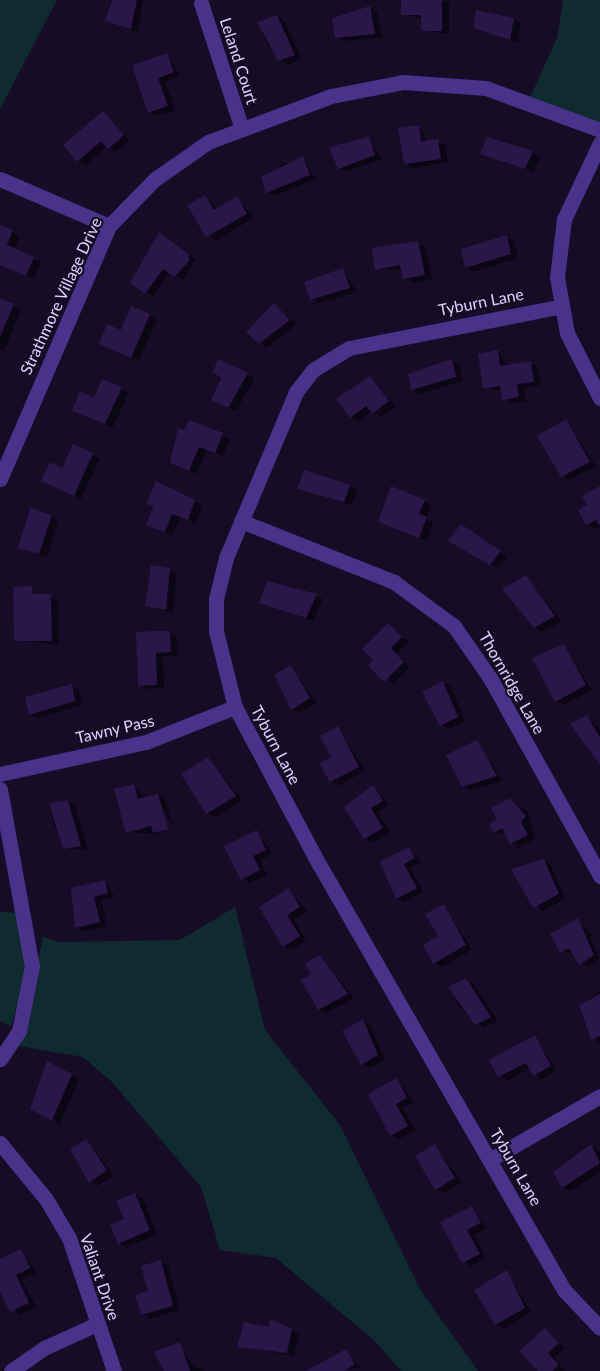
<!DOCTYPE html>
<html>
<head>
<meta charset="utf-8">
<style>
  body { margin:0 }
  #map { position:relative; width:600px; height:1371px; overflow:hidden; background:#160c26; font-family:Lato,sans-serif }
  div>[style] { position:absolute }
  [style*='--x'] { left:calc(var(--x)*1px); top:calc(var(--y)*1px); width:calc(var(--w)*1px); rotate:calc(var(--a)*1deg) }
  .green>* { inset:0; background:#0f2b30 }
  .shadow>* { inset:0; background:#0007 }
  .building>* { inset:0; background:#2b1649 }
  .minor>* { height:15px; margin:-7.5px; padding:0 7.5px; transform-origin:7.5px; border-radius:7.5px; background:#48328a }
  span { translate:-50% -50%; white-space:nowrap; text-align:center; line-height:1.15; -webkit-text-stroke:4.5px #160c26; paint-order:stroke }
  .street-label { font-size:16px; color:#e0d1ff }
</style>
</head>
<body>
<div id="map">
  <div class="green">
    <div style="clip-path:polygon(0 0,57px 0,0 109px)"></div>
    <div style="clip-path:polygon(563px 0,600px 0,600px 130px,528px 102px,557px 38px)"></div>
    <div style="clip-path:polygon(235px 907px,265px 1030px,340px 1125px,421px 1291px,478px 1371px,401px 1371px,375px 1341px,276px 1258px,220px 1250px,201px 1187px,112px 1082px,83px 1057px,19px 1046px,43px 937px,60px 942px,180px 940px)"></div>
    <div style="clip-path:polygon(0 912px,19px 913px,26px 976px,11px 1026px,0 1021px)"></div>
  </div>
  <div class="shadow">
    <div style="clip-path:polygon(111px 0,143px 0,138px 32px,107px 20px)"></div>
    <div style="clip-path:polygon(402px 0,449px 2px,449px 34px,422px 30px,422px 19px,402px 14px)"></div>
    <div style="clip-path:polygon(370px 7px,377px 12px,382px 37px,344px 41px,336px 37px)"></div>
    <div style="clip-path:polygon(277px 16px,284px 21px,302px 59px,287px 65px,267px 45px,259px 22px)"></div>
    <div style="clip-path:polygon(514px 19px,521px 23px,517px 43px,474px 27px)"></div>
    <div style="clip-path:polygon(167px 55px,180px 76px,165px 82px,175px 110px,157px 116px,150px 112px,134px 66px)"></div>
    <div style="clip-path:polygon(103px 113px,130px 140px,116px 152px,107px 146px,86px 165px,78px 160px)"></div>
    <div style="clip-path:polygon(419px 127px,428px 142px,445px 144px,448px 162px,413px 168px,405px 163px)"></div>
    <div style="clip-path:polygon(368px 139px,382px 159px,346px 172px,339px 168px,331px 148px)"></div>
    <div style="clip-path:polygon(532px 153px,540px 157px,533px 172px,482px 154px)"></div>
    <div style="clip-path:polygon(303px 158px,316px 179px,275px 196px,268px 192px,280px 165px)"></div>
    <div style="clip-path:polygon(205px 197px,217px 209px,237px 198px,254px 218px,215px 241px,189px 205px)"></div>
    <div style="clip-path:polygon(0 226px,20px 236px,14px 250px,41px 262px,34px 279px,0 262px)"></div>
    <div style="clip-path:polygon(506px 237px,514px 241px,518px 258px,474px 272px,466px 267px)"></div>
    <div style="clip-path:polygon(166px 239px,196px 260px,182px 280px,170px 272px,153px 296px,146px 292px)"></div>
    <div style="clip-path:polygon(418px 243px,425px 247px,432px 279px,412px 283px,403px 270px,377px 269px)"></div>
    <div style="clip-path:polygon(343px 269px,357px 292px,319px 303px,311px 298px)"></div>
    <div style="clip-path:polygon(0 299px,21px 309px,4px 351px,0 349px)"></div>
    <div style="clip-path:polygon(274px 305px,297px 324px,267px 348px,259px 343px)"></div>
    <div style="clip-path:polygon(149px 315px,157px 320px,139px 360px,108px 347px)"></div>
    <div style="clip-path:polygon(498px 352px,507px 367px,531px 363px,538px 367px,541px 385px,524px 388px,526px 401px,511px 403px,502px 391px,485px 388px)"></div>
    <div style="clip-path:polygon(219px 361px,255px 378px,236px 411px,220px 404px)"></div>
    <div style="clip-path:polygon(452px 361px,459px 365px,463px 381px,420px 394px,413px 389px)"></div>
    <div style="clip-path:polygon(370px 378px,395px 406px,381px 417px,372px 411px,358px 421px,351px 417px)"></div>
    <div style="clip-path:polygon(103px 381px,129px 392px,113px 427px,73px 411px,95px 400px)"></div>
    <div style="clip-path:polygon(189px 421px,230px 439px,223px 456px,207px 450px,197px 474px,179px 467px,180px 442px,175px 440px)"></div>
    <div style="clip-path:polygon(566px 421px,596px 466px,569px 480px,562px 476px)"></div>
    <div style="clip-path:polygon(74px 446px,100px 459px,81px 499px,51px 485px)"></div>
    <div style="clip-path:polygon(305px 471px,357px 490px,351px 505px,299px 488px)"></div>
    <div style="clip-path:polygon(157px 483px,202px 505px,196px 523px,180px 517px,173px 535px,148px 524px)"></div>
    <div style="clip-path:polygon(600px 488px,600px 526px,595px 529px,587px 524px,590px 505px)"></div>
    <div style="clip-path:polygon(424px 501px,431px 505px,426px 519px,433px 523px,427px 541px,387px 525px)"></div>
    <div style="clip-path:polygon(51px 516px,58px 520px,47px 558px,19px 547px)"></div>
    <div style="clip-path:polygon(469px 531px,507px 557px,498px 568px,450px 540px)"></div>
    <div style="clip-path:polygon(153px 566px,177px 574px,173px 613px,147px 606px)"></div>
    <div style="clip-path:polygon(526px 577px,562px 621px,543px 632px,535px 627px)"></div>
    <div style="clip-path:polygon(285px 585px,323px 599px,313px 621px,260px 602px)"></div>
    <div style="clip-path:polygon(15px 588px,58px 600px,59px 645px,16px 640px)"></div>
    <div style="clip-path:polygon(388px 625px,408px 642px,397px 653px,410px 667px,392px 685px,375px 660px)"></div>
    <div style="clip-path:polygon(170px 633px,177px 637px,178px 656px,163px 656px,164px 688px,147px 689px,139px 685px,137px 634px)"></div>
    <div style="clip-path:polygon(564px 645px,592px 690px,564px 705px,556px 701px)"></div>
    <div style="clip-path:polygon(291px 667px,317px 703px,299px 713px,292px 709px)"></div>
    <div style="clip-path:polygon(443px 682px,451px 687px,465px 721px,449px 729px,442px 725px)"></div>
    <div style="clip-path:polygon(72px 686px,79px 690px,82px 705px,37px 718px,30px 714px)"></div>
    <div style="clip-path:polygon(587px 717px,600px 729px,600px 762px,572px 725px)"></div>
    <div style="clip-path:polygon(338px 727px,365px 771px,338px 786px,331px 781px)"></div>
    <div style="clip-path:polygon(476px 742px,503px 781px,471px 790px,463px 786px)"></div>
    <div style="clip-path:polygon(208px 759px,242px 800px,215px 817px,207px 813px)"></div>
    <div style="clip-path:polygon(134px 785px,144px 799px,158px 795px,165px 800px,173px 826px,158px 799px,159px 833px,168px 835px,127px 832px)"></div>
    <div style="clip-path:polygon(373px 787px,389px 805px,377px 812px,390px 832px,373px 843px,365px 838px)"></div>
    <div style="clip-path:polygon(510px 800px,528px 812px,535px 839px,519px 848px,506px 834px,495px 832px)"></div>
    <div style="clip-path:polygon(68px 801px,75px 806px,88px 850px,65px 848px,62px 832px,54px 827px,50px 804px)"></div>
    <div style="clip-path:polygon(257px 832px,273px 854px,260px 860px,267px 875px,250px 883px,242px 879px)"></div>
    <div style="clip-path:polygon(409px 848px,421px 862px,410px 868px,423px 892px,405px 902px,397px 898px,382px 863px)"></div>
    <div style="clip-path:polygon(544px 860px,551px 865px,565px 899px,542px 912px,513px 870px)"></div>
    <div style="clip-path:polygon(105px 881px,115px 897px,101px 900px,107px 926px,84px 931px,77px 927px,72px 889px)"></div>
    <div style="clip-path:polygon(289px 890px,307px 911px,294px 919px,306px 941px,291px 950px,284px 946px)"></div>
    <div style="clip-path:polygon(444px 905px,472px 950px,442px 967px,434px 963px)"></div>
    <div style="clip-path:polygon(578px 920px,593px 936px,589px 938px,600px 958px,588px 968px,574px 953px,561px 952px)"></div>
    <div style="clip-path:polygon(320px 957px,354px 998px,326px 1013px,319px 1009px,313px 975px)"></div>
    <div style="clip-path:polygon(466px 979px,473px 984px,498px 1021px,484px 1028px,461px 1009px,450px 988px)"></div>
    <div style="clip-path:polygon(600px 992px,600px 1042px,599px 1043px,581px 1017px,586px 1015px,581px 1005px)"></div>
    <div style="clip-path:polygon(363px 1021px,370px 1025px,385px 1060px,370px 1068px,362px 1064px)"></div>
    <div style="clip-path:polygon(535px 1037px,557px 1070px,541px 1079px,530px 1068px,507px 1081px,500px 1076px,491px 1061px)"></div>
    <div style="clip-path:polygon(48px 1063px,79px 1079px,60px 1124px,32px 1108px)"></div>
    <div style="clip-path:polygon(397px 1080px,414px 1102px,403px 1108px,415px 1130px,399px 1139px,391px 1135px)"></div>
    <div style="clip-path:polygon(86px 1140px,114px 1175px,97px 1186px,90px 1182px)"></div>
    <div style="clip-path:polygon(435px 1146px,462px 1182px,444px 1193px,436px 1189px)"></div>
    <div style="clip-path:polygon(591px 1146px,600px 1152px,600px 1172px,570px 1191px,563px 1187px,570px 1158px)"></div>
    <div style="clip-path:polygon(135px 1195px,143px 1199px,157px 1234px,127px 1247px,119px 1243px)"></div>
    <div style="clip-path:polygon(472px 1208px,487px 1228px,474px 1235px,486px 1258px,470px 1267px,442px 1223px)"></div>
    <div style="clip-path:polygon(21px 1251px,37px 1273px,22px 1280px,36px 1307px,19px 1315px,0 1287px,0 1261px)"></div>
    <div style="clip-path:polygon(161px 1262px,168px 1266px,180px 1310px,150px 1319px,143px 1314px)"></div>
    <div style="clip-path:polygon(507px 1272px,531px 1312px,504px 1328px,496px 1324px)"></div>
    <div style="clip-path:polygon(545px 1329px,565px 1348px,555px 1357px,564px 1371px,540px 1371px)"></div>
    <div style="clip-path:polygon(291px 1330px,299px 1335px,294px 1356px,238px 1346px)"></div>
    <div style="clip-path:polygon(179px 1344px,194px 1367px,206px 1371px,166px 1371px)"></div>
    <div style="clip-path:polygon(346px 1351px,361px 1368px,324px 1371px)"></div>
  </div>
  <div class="building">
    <div style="clip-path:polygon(112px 0,137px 0,131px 29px,105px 21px)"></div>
    <div style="clip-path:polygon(401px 0,442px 0,442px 31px,421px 31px,421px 15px,401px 15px)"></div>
    <div style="clip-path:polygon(370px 6px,375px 34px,335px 38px,332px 18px)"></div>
    <div style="clip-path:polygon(476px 10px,514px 18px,510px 40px,473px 28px)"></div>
    <div style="clip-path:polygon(277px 15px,295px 55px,278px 61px,257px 22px)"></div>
    <div style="clip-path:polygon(167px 53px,174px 72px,158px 78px,168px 106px,148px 113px,132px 65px)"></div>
    <div style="clip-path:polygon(103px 111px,124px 135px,108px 149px,101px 141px,77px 162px,63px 145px)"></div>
    <div style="clip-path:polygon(419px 125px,421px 141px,438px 139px,441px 159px,404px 164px,398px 128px)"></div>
    <div style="clip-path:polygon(369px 137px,375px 155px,338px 169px,329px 147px)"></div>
    <div style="clip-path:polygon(487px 137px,533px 151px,525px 169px,480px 154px)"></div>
    <div style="clip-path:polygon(303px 156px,310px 175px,266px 193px,261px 177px)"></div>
    <div style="clip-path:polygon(205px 195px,214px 210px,237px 196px,247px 214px,206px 237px,187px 205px)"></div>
    <div style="clip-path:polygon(0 225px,13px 230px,7px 245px,34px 257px,26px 276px,0 265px)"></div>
    <div style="clip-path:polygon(159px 232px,189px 255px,189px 261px,174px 277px,163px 269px,145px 294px,130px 283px)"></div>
    <div style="clip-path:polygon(507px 235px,511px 254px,465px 268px,461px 249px)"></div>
    <div style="clip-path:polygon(418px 241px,425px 275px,403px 279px,400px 265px,375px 270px,372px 248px)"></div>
    <div style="clip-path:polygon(343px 268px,350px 288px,310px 300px,304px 282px)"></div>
    <div style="clip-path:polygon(0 298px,14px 304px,0 337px)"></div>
    <div style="clip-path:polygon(274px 303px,290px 320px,259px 344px,246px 332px)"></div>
    <div style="clip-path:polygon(131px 306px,150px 314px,131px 358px,99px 344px,107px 324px,121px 330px)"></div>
    <div style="clip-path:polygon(498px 350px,500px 366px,531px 361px,534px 382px,517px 384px,519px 397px,502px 400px,500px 386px,483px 389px,478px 354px)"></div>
    <div style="clip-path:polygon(218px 359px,248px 373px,228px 408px,211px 400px,221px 378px,213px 372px)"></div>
    <div style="clip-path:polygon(452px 359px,456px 377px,411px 390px,408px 374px)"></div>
    <div style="clip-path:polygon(370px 376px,389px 401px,372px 414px,366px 406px,350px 418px,336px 399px)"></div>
    <div style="clip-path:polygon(102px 379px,122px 387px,105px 424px,72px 411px,80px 391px,94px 398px)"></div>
    <div style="clip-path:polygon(566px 419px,590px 462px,561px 477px,537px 436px)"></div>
    <div style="clip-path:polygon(189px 420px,223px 433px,215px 453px,199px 447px,189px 471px,170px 463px,178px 428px,184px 430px)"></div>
    <div style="clip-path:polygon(73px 444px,93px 453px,74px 496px,41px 481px,50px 462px,62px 468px)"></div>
    <div style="clip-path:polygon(304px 470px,350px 485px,344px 502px,297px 489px)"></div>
    <div style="clip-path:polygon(156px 481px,195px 500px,188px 520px,172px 514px,165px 532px,146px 525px,153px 506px,146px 504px)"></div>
    <div style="clip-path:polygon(391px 486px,425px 500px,419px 514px,427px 517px,419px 538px,378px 522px)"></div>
    <div style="clip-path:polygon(600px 486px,600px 526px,596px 520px,586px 525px,578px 510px,587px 505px,582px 496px)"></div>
    <div style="clip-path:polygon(30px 508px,52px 515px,39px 554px,18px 548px)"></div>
    <div style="clip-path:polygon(461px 524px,501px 551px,490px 565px,448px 541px)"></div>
    <div style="clip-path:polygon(151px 565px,170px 568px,166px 610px,145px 606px)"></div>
    <div style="clip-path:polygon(526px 575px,555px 616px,534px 628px,502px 589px)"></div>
    <div style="clip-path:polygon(267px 581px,317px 594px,306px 618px,259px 603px)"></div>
    <div style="clip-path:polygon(32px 586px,32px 594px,51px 594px,52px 641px,14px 641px,13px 587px)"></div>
    <div style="clip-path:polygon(388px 623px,402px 637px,391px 648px,404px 662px,384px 682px,368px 666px,373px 660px,362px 649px)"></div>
    <div style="clip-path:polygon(156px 631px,170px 631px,171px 652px,156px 653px,157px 685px,138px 686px,136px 632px)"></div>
    <div style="clip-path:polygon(564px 644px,586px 685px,555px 702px,532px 658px)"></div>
    <div style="clip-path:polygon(291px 665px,310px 698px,291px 710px,274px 675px)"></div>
    <div style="clip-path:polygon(443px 681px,458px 717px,440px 726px,422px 692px)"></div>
    <div style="clip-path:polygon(72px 684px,75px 701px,29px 715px,25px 697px)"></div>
    <div style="clip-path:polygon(587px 715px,600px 738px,600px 765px,570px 724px)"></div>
    <div style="clip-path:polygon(338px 726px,359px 767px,330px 782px,319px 763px,331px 757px,320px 736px)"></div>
    <div style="clip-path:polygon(477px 740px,497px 776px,462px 787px,446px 755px)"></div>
    <div style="clip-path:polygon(208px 757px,236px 796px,206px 814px,181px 774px)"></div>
    <div style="clip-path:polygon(134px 784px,138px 799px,158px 794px,168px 829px,153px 833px,151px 826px,126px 833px,114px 789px)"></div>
    <div style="clip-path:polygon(373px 785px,383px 801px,371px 808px,383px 828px,364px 839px,344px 807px)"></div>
    <div style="clip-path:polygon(510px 798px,526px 816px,521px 822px,528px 835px,510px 844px,502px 828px,494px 833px,489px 824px,497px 819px,491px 808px)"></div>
    <div style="clip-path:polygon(68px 800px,81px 846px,63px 849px,49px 803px)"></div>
    <div style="clip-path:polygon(257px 830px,266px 850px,253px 856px,260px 870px,241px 880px,224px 846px)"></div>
    <div style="clip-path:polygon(409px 847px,415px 858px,404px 864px,417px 888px,396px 899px,380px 862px)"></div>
    <div style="clip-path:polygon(544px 859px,559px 894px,533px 908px,511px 869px)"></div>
    <div style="clip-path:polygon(105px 880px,108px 893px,94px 897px,100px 922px,75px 928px,71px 888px)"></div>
    <div style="clip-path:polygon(289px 888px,300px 907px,287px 915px,300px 936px,283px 947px,259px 907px)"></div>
    <div style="clip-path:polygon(444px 904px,466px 945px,433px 964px,423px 945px,438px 936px,425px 914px)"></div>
    <div style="clip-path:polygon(578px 918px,594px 955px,579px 965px,569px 948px,560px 953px,550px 934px)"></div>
    <div style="clip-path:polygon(320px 955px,348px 994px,318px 1010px,301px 980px,311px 974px,305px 963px)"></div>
    <div style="clip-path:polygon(466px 978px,491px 1017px,475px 1025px,448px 987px)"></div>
    <div style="clip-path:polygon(600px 994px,600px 1036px,591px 1040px,579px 1005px)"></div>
    <div style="clip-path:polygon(363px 1019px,378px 1055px,361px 1065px,342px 1031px)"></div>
    <div style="clip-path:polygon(535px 1035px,551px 1066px,533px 1076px,526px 1063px,498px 1077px,489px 1060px)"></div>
    <div style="clip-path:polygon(47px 1061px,72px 1074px,52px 1121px,30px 1109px)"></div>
    <div style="clip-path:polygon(397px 1078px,407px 1098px,396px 1104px,408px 1126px,390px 1136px,368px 1094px)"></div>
    <div style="clip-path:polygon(86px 1139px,107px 1170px,89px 1183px,70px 1149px)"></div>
    <div style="clip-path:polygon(435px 1144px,455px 1178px,435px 1190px,415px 1156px)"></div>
    <div style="clip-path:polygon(591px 1144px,600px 1163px,562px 1188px,553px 1172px)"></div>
    <div style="clip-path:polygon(135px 1193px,150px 1230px,118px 1244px,110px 1225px,124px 1219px,116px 1201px)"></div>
    <div style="clip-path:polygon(472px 1206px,481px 1223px,467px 1230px,480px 1254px,462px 1263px,440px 1222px)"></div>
    <div style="clip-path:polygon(21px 1249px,30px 1268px,16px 1275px,29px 1303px,10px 1312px,0 1291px,0 1259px)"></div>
    <div style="clip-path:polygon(161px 1260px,173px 1306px,141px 1315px,135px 1295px,148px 1291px,141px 1266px)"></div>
    <div style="clip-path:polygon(507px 1270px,525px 1308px,495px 1325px,474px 1290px)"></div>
    <div style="clip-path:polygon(270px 1319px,292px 1329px,287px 1353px,237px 1347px,244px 1322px,269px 1327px)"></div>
    <div style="clip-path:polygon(545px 1328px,559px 1343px,548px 1353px,559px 1365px,552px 1371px,538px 1371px,519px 1351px)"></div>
    <div style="clip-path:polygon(180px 1342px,190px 1371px,164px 1371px,154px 1352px)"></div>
    <div style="clip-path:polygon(346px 1349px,355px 1364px,344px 1371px,306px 1371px)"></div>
  </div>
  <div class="minor">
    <div style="--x:201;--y:3;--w:133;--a:72"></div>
    <div style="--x:600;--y:143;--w:84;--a:115.3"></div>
    <div style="--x:564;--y:219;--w:58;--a:96.9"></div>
    <div style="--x:557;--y:277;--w:57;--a:79.9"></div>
    <div style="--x:567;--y:333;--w:73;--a:63.1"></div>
    <div style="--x:0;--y:179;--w:119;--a:23.3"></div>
    <div style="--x:558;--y:307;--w:213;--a:168.9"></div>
    <div style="--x:349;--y:348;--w:42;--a:148.6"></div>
    <div style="--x:313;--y:370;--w:28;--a:128"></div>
    <div style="--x:296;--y:392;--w:180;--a:112.9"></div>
    <div style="--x:226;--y:558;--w:42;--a:103.7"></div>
    <div style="--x:216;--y:599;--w:32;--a:90"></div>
    <div style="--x:216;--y:631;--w:78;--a:76"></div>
    <div style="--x:235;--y:707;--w:178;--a:61.9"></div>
    <div style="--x:319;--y:864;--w:491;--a:60.1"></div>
    <div style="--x:564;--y:1290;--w:52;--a:46.5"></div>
    <div style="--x:0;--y:479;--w:275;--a:-66.7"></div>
    <div style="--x:109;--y:226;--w:66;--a:-45.6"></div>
    <div style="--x:155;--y:179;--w:65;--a:-34.9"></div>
    <div style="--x:208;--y:142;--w:131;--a:-20.5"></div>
    <div style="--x:331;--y:96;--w:73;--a:-11"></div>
    <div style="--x:403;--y:82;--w:83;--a:4.1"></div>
    <div style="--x:486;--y:88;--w:121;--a:20.2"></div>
    <div style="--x:241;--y:521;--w:165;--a:21.7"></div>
    <div style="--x:394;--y:582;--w:74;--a:36.3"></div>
    <div style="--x:454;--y:626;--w:63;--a:55.3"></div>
    <div style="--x:490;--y:678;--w:227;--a:60.9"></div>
    <div style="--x:0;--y:774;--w:149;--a:-12.4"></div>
    <div style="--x:146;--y:742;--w:96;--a:-21.5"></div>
    <div style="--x:0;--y:789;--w:180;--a:79.8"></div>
    <div style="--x:32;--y:966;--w:66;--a:101.3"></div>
    <div style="--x:19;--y:1031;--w:34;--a:124"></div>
    <div style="--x:0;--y:1143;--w:72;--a:50.6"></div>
    <div style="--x:46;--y:1199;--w:45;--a:59.5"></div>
    <div style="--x:69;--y:1238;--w:140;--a:71.3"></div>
    <div style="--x:491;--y:1159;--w:126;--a:-30"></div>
    <div style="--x:11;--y:1371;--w:40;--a:-34.9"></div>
    <div style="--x:44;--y:1348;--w:58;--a:-24.4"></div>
  </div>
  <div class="street-label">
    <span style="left:239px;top:61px;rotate:72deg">Leland Court</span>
    <span style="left:61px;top:296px;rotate:-65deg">Strathmore Village Drive</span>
    <span style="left:481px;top:302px;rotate:-11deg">Tyburn Lane</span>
    <span style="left:512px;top:683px;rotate:60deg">Thornridge Lane</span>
    <span style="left:115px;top:729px;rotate:-13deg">Tawny Pass</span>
    <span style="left:276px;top:745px;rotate:62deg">Tyburn Lane</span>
    <span style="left:516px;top:1167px;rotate:60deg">Tyburn Lane</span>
    <span style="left:100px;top:1277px;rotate:71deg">Valiant Drive</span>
  </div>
</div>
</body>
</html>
